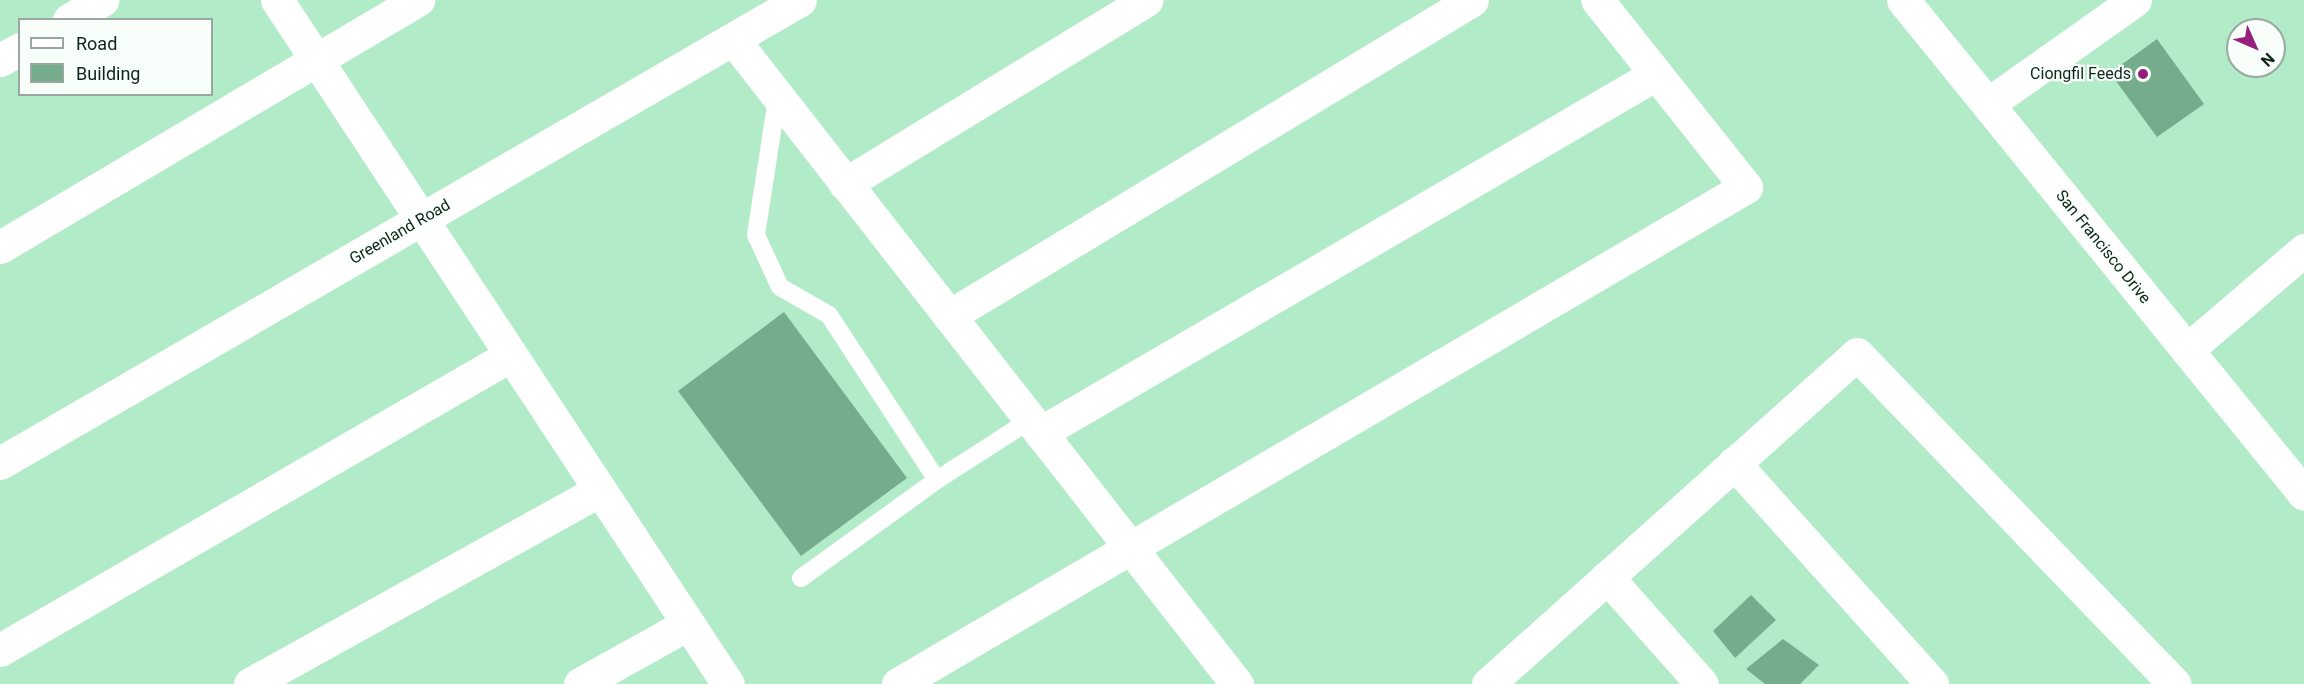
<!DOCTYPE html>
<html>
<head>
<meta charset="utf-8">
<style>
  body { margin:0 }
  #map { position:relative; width:2304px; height:684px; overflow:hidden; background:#b2ebc8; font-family:Roboto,sans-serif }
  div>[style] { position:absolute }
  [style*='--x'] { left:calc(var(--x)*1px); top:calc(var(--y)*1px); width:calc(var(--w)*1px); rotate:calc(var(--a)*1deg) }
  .building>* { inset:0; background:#75ac8b }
  .service>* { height:18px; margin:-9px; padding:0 9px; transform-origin:9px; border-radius:9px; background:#fff }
  .minor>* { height:33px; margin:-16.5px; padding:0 16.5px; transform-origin:16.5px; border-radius:16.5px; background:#fff }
  .tertiary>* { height:33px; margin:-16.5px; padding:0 16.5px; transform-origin:16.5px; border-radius:16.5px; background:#fff }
  .dots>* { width:16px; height:16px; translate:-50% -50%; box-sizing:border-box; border:3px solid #f8fefa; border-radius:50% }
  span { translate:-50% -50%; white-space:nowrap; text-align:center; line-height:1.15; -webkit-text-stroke:4.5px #f8fefa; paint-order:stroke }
  .poi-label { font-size:16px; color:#0e2418 }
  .right { translate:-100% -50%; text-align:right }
  .street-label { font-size:16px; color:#0e2418 }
  .legend { position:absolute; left:18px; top:18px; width:195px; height:78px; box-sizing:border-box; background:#f8fefa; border:2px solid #9aa7a0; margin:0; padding:8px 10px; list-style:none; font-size:18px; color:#0e2418 }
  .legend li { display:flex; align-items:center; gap:12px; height:30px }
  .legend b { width:30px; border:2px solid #9aa7a0 }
  .north { position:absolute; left:2226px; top:18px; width:60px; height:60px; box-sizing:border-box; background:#f8fefa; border:2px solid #9aa7a0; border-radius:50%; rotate:135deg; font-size:16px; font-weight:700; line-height:24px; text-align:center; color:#0e2418 }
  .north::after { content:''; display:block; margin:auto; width:21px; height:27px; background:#941f7d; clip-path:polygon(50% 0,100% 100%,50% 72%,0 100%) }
</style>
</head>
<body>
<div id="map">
  <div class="building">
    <div style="clip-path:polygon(2157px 39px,2204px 104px,2157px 137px,2110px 73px)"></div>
    <div style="clip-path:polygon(784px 312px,907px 478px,801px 556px,678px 391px)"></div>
    <div style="clip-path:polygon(1751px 595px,1776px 620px,1735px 658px,1713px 631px)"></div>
    <div style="clip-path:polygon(1783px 639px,1819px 665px,1800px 684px,1765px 684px,1746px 669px)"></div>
  </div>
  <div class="service">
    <div style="--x:777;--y:99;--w:138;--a:98.8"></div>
    <div style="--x:756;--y:235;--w:57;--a:65.2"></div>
    <div style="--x:780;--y:287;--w:56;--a:29.7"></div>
    <div style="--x:829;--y:315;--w:197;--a:56.8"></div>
    <div style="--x:937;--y:480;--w:111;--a:-32.8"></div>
    <div style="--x:801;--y:578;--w:168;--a:-35.8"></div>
  </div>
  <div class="minor">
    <div style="--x:277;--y:0;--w:819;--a:56.6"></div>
    <div style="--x:69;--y:20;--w:39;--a:-31"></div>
    <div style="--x:733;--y:39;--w:819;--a:52"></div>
    <div style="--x:0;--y:60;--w:23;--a:-29"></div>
    <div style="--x:1988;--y:104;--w:180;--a:-35.3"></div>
    <div style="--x:845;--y:184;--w:353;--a:-31.4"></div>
    <div style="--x:0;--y:247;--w:486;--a:-30.6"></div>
    <div style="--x:949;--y:316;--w:611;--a:-31.14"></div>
    <div style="--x:2187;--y:350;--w:154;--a:-40.5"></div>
    <div style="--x:1040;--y:433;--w:713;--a:-30.23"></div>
    <div style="--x:0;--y:463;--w:924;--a:-30.06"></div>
    <div style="--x:1734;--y:463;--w:297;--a:48.1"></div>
    <div style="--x:1607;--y:577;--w:143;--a:48.4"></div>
    <div style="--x:0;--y:650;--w:590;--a:-30"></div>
    <div style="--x:250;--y:684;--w:400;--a:-29"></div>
    <div style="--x:580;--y:684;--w:124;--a:-29.1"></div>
    <div style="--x:898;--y:684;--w:983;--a:-30.37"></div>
    <div style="--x:1746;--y:187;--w:239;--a:-128.5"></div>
    <div style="--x:1488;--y:684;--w:495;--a:-41.8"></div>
    <div style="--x:1857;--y:354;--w:458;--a:46.1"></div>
  </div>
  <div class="tertiary">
    <div style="--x:1903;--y:0;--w:636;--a:50.93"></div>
  </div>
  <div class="dots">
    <div style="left:2143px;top:74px;background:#941f7d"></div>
  </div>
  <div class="poi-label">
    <span class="right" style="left:2131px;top:74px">Ciongfil Feeds</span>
  </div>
  <div class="street-label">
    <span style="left:400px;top:232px;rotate:-30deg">Greenland Road</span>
    <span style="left:2103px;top:247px;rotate:51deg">San Francisco Drive</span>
  </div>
  <ul class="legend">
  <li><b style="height:8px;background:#fff"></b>Road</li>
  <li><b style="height:16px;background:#75ac8b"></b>Building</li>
  </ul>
  <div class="north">N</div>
</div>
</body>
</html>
